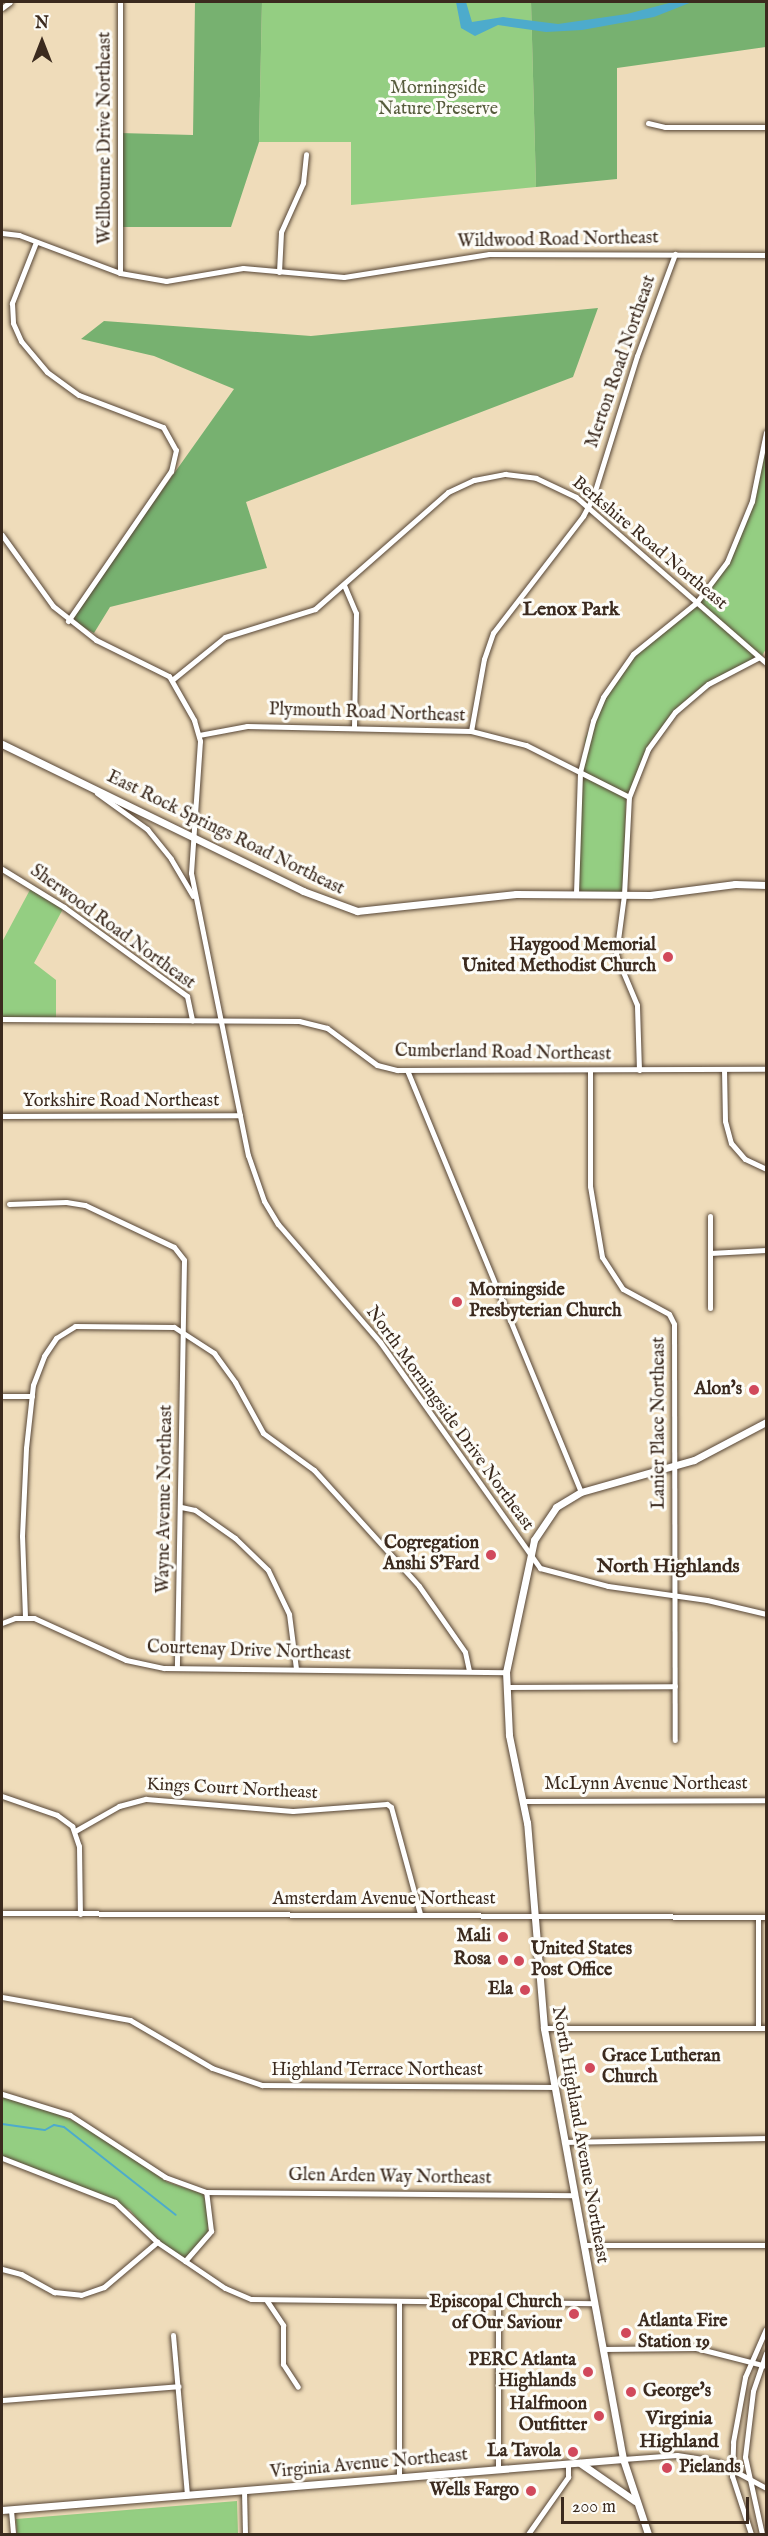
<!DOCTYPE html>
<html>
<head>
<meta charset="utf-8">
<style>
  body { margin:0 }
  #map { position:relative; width:768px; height:2536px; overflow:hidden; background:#efdcba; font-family:"IM FELL English",serif }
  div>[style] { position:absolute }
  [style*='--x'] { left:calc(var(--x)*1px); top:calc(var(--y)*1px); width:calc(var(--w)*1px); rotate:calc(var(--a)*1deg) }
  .green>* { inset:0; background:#94ce82 }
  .forest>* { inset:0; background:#77b170 }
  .water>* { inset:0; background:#4dabcc }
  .stream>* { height:2px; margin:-1px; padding:0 1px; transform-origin:1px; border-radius:1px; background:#4dabcc }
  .roads { filter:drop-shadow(0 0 2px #564535) drop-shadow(0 0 2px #564535) }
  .street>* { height:5px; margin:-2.5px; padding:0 2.5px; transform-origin:2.5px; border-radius:2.5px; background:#fff }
  .secondary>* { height:7px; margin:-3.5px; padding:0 3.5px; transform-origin:3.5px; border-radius:3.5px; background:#fff }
  .dots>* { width:16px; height:16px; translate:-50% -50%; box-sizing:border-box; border:3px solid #fdfcf7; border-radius:50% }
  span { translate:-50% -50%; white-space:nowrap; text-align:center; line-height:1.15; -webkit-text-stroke:6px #fdfcf7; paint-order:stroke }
  .park-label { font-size:18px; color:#565b3c }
  .street-label { font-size:18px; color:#3b2a1e }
  .poi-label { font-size:18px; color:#3b2a1e; font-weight:700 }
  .right { translate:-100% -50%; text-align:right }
  .left { translate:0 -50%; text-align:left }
  .neighbourhood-label { font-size:20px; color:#3b2a1e; font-weight:700 }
  .frame { position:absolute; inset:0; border:3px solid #3b2a1e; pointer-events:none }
  .north { position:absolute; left:12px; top:12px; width:60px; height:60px; -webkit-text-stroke:4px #fdfcf7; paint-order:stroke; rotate:0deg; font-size:16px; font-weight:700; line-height:24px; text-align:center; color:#3b2a1e }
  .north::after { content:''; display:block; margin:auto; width:21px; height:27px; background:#3b2a1e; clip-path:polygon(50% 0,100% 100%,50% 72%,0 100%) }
  .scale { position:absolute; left:561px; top:2497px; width:188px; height:27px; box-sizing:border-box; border:3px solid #3b2a1e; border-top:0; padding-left:8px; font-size:18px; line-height:21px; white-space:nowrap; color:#3b2a1e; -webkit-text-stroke:4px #fdfcf7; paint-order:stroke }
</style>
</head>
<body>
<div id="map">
  <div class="green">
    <div style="clip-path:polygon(262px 2px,531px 2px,536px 187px,351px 205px,351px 142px,259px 142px)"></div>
    <div style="clip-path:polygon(766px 427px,766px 649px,759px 661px,717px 677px,679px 706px,649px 744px,626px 800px,623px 894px,576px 894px,585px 739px,602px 699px,642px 647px,693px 605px,726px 565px,747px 518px)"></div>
    <div style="clip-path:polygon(32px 886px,64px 907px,34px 963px,56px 980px,56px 1019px,2px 1019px,2px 942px)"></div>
    <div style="clip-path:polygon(2px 2097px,26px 2100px,85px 2126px,167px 2182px,203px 2194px,209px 2212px,207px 2239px,182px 2262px,151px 2236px,130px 2210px,59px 2180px,2px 2161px)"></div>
    <div style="clip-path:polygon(237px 2501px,238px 2534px,17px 2534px,16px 2519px)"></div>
  </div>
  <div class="forest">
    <div style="clip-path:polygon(195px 2px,262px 2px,259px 142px,231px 227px,121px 227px,120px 133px,193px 135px)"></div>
    <div style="clip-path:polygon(531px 2px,766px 2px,766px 47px,617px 68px,617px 179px,536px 187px)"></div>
    <div style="clip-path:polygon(598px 308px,573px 377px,246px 502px,267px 568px,110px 607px,94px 633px,70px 620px,234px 389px,154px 356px,81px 339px,104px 321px,311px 336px)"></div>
  </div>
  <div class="water">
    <div style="clip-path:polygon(456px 2px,466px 2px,472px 22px,503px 17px,558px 24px,627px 14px,673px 2px,692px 2px,654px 17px,582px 30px,546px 32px,498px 25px,475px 36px,461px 28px)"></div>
  </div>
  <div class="stream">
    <div style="--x:2;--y:2124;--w:43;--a:7.9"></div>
    <div style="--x:45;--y:2130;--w:10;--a:-29"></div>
    <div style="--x:54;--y:2125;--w:10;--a:11"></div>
    <div style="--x:64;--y:2127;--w:142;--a:38.2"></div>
  </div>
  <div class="roads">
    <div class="street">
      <div style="--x:120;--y:2;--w:271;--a:90"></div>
      <div style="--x:2;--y:8;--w:10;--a:-37"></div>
      <div style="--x:648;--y:123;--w:17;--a:13"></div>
      <div style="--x:665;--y:127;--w:101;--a:0"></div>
      <div style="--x:2;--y:233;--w:17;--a:7"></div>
      <div style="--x:19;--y:235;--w:108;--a:20.6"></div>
      <div style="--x:120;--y:273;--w:47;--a:9.9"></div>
      <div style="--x:166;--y:281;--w:78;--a:-9.6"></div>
      <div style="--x:243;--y:268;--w:101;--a:5.1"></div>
      <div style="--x:344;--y:277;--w:147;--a:-9"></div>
      <div style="--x:489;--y:254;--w:277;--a:0.2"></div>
      <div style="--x:36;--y:242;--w:66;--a:111.5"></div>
      <div style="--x:12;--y:303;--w:20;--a:87"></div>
      <div style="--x:13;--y:323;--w:20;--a:66"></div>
      <div style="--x:21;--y:341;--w:40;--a:50"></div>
      <div style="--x:47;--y:372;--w:39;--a:36"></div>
      <div style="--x:79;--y:395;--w:90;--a:20.9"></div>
      <div style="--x:163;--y:427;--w:26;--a:61"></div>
      <div style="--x:176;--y:450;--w:22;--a:103"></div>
      <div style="--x:171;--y:471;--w:182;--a:124.5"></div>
      <div style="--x:279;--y:272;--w:40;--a:-87.1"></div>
      <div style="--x:281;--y:232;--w:54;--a:-65.8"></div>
      <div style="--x:303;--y:183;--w:29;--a:-84"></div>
      <div style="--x:2;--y:535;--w:87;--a:54.3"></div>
      <div style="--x:53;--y:606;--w:55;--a:38.3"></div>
      <div style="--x:96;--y:640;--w:81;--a:26.3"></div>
      <div style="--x:169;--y:676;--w:51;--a:60.4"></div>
      <div style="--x:194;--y:720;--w:22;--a:74"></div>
      <div style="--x:200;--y:741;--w:132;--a:93.9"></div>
      <div style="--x:191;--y:873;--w:288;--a:78.6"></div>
      <div style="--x:248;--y:1155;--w:49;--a:70.8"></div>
      <div style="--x:264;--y:1201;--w:27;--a:59"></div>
      <div style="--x:278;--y:1224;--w:156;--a:49.2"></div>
      <div style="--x:380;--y:1342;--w:277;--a:54.7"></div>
      <div style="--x:540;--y:1568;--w:70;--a:14.8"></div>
      <div style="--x:608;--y:1586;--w:100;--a:8"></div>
      <div style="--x:707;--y:1600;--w:61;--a:13.3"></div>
      <div style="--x:344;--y:585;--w:30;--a:67"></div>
      <div style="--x:356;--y:613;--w:115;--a:91"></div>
      <div style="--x:172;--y:680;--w:68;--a:-39.1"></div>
      <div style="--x:225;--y:637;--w:94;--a:-17.3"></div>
      <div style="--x:315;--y:609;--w:177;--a:-41.3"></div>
      <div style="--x:448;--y:492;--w:29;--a:-25"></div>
      <div style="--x:474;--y:480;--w:32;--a:-11"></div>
      <div style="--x:505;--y:474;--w:31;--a:7"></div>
      <div style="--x:536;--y:478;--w:44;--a:25.4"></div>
      <div style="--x:576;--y:497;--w:252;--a:41.1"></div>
      <div style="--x:471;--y:731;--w:73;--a:-79.8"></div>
      <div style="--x:484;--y:659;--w:28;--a:-71"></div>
      <div style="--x:493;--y:633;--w:148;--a:-52.4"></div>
      <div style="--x:583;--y:516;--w:21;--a:-62"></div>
      <div style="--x:593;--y:497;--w:148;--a:-72.7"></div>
      <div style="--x:637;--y:356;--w:109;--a:-69.6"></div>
      <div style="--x:199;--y:735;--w:49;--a:-10.6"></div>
      <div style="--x:247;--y:726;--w:224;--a:1.3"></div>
      <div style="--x:471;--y:731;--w:57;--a:14.3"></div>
      <div style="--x:526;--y:745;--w:115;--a:26.8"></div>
      <div style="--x:97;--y:793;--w:62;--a:35.8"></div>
      <div style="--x:147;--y:829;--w:38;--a:51"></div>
      <div style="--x:171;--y:859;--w:43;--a:59.3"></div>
      <div style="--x:2;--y:869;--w:73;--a:31.5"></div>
      <div style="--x:64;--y:907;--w:152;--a:35.9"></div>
      <div style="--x:187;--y:996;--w:25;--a:78"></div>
      <div style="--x:576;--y:893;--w:121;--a:-88.1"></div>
      <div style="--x:580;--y:772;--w:53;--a:-75.7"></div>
      <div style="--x:593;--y:721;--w:26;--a:-67"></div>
      <div style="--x:603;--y:697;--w:52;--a:-55.1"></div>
      <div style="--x:633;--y:654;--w:81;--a:-39"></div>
      <div style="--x:696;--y:603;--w:51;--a:-52.9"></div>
      <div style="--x:727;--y:562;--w:66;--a:-67.7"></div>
      <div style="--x:752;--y:501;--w:70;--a:-78.5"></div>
      <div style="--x:2;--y:1019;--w:297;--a:0.4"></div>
      <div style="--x:299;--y:1021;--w:29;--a:14"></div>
      <div style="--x:327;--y:1028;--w:62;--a:36.5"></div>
      <div style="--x:377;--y:1065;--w:21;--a:14"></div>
      <div style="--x:397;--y:1070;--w:369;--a:-0.2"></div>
      <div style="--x:724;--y:1069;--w:52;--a:88.9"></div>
      <div style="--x:725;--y:1121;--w:23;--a:75"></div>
      <div style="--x:731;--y:1143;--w:21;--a:49"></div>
      <div style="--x:745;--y:1159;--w:23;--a:25"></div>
      <div style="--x:407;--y:1070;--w:456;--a:67.6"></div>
      <div style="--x:590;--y:1070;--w:116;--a:90"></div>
      <div style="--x:590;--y:1186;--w:72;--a:80.4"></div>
      <div style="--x:602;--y:1257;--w:38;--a:57"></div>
      <div style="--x:623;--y:1289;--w:52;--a:28.5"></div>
      <div style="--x:669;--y:1314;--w:11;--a:63"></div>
      <div style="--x:674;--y:1324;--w:416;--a:89.9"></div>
      <div style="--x:639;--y:1070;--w:65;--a:-91.8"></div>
      <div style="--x:637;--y:1005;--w:54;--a:-112.8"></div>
      <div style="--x:616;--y:955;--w:61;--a:-82.4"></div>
      <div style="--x:624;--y:895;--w:98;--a:-87.1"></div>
      <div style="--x:629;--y:797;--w:52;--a:-68.4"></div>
      <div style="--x:648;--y:749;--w:46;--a:-53.9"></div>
      <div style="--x:675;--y:712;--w:43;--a:-40.3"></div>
      <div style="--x:708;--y:684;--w:56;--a:-27.5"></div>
      <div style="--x:2;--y:1116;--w:238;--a:-0.2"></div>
      <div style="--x:9;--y:1204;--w:57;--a:-2"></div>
      <div style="--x:66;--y:1202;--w:19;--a:9"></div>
      <div style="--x:85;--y:1205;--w:98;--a:25.3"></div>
      <div style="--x:174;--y:1247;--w:16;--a:52"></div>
      <div style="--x:184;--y:1260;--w:408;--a:91"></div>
      <div style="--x:710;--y:1253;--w:56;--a:-3.1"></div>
      <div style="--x:710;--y:1308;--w:92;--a:-90"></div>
      <div style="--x:2;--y:1396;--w:30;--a:0"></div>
      <div style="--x:181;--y:1507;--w:14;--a:12"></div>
      <div style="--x:195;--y:1510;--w:49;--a:35"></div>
      <div style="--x:235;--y:1538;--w:46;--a:44.1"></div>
      <div style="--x:268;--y:1570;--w:49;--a:64.5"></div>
      <div style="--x:289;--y:1614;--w:55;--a:82.7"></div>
      <div style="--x:25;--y:1617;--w:81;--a:-92.1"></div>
      <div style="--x:22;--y:1536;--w:88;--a:-87.4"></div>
      <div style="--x:26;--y:1448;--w:63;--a:-83.7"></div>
      <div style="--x:33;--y:1385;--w:31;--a:-69"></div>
      <div style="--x:44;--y:1356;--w:22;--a:-56"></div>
      <div style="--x:56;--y:1338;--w:22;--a:-32"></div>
      <div style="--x:75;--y:1326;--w:99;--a:0.6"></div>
      <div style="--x:174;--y:1327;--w:48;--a:33"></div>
      <div style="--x:214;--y:1353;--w:36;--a:54"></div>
      <div style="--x:235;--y:1382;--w:58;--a:61.2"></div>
      <div style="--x:263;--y:1433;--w:63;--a:36"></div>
      <div style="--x:314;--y:1470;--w:156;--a:47.8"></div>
      <div style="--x:419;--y:1586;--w:80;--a:55.1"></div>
      <div style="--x:465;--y:1652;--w:19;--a:78"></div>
      <div style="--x:2;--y:1623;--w:14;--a:-21"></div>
      <div style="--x:15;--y:1618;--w:19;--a:0"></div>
      <div style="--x:34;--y:1618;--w:101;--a:24.5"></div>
      <div style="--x:126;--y:1660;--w:39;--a:12"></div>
      <div style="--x:164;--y:1668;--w:342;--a:0.7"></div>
      <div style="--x:506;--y:1687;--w:169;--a:-0.3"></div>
      <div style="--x:2;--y:1796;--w:58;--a:19.1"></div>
      <div style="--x:57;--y:1815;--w:19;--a:36"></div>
      <div style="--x:72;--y:1826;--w:21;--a:71"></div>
      <div style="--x:79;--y:1846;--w:68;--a:89.2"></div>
      <div style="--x:525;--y:1801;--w:241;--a:-0.2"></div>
      <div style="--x:75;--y:1831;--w:51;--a:-29.6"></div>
      <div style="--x:119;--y:1806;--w:28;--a:-15"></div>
      <div style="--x:146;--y:1799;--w:147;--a:4.7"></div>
      <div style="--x:293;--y:1811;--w:94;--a:-4.3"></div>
      <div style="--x:387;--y:1804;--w:5;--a:37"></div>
      <div style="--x:391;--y:1807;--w:111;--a:74.8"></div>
      <div style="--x:2;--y:1913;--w:764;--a:0.3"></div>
      <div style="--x:758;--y:1917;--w:111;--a:90"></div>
      <div style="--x:2;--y:1997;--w:130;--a:10.2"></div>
      <div style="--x:130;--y:2020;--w:95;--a:30.3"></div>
      <div style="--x:212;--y:2068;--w:53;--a:18.8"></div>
      <div style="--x:262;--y:2085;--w:292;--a:0.4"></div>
      <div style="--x:544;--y:2028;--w:222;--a:0"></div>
      <div style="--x:2;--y:2094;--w:71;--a:17.2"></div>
      <div style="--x:70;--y:2115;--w:113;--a:33.1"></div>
      <div style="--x:165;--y:2177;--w:44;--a:20.1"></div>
      <div style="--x:206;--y:2192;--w:368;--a:0.5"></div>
      <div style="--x:565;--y:2142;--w:201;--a:-1.1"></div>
      <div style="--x:2;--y:2158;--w:121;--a:21.3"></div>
      <div style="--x:115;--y:2202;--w:58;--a:43.6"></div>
      <div style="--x:157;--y:2242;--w:82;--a:34.1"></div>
      <div style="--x:225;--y:2288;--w:28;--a:23"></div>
      <div style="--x:251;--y:2299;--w:343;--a:0.7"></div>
      <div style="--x:584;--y:2245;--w:182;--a:0"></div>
      <div style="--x:185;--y:2261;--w:40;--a:-49"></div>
      <div style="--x:211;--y:2231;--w:39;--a:-97"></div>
      <div style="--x:2;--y:2269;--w:20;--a:15"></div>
      <div style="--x:21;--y:2274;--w:38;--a:29"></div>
      <div style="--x:54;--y:2292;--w:27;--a:6"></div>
      <div style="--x:81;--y:2295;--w:24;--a:-19"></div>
      <div style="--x:104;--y:2287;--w:70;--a:-40.3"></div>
      <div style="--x:267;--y:2301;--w:29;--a:56"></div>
      <div style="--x:283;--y:2325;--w:39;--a:90"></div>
      <div style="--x:283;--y:2364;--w:27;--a:57"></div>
      <div style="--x:399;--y:2302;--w:176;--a:90"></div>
      <div style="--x:173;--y:2335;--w:161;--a:85"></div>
      <div style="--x:603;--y:2349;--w:93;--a:-0.6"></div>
      <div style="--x:696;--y:2348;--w:72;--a:14.4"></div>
      <div style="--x:2;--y:2400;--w:177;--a:-4.5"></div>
      <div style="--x:623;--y:2459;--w:54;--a:-4.2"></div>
      <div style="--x:677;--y:2455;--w:26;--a:9"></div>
      <div style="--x:703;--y:2459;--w:15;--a:11"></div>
      <div style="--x:718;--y:2462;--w:55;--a:28.4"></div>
      <div style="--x:498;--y:2469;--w:167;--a:-90"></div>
      <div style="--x:244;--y:2490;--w:44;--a:88.7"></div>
      <div style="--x:11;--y:2510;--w:24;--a:85"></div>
      <div style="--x:528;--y:2534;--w:70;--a:-54.9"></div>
      <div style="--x:568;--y:2477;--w:13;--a:-90"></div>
      <div style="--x:751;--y:2534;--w:61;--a:-108.1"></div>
      <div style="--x:732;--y:2476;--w:34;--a:-88"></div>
      <div style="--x:733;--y:2442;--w:66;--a:-79.5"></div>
      <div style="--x:745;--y:2377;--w:52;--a:-66.4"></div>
      <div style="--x:762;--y:2534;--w:79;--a:-102.4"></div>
      <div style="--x:745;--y:2457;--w:66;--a:-83.1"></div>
      <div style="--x:753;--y:2391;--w:40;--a:-71.1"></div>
    </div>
    <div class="secondary">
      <div style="--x:2;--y:744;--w:335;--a:26"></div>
      <div style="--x:303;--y:891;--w:58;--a:20.3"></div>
      <div style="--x:357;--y:911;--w:160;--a:-6.1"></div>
      <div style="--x:516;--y:894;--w:134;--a:0.4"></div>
      <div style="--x:650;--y:895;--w:86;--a:-7.4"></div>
      <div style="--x:735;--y:884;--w:31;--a:2"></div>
      <div style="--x:580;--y:2463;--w:67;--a:34.6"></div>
      <div style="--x:2;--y:2510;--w:623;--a:-4.69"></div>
      <div style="--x:648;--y:2534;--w:79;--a:-108.4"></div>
      <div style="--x:623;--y:2459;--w:438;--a:-100.4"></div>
      <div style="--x:544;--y:2028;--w:206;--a:-94.7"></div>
      <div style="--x:527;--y:1823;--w:90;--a:-101.6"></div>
      <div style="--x:509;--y:1735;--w:63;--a:-92.7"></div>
      <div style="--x:506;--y:1672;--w:135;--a:-78"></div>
      <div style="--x:534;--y:1540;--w:40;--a:-56"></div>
      <div style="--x:556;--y:1507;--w:29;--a:-31"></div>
      <div style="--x:581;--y:1492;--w:117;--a:-15.8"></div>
      <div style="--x:694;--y:1460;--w:81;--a:-27.8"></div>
    </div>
  </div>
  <div class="dots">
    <div style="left:668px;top:957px;background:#d1495b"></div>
    <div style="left:457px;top:1302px;background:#d1495b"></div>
    <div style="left:754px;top:1390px;background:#d1495b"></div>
    <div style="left:491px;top:1555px;background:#d1495b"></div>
    <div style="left:503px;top:1937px;background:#d1495b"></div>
    <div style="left:503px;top:1960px;background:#d1495b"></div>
    <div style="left:519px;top:1961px;background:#d1495b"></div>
    <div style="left:525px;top:1990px;background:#d1495b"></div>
    <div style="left:590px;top:2068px;background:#d1495b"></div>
    <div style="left:574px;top:2314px;background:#d1495b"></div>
    <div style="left:626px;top:2333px;background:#d1495b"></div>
    <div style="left:588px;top:2372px;background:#d1495b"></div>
    <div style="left:631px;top:2392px;background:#d1495b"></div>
    <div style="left:599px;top:2416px;background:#d1495b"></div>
    <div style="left:573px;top:2452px;background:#d1495b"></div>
    <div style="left:667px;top:2468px;background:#d1495b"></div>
    <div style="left:531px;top:2491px;background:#d1495b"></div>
  </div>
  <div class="park-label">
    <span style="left:438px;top:100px">Morningside<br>Nature Preserve</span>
  </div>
  <div class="street-label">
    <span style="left:106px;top:138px;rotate:-90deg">Wellbourne Drive Northeast</span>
    <span style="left:558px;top:241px;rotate:-1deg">Wildwood Road Northeast</span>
    <span style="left:622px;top:362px;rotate:-71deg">Merton Road Northeast</span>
    <span style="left:649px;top:544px;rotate:40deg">Berkshire Road Northeast</span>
    <span style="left:367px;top:714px;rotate:2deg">Plymouth Road Northeast</span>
    <span style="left:225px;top:834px;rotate:26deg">East Rock Springs Road Northeast</span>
    <span style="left:112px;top:928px;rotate:36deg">Sherwood Road Northeast</span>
    <span style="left:503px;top:1054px;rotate:1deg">Cumberland Road Northeast</span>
    <span style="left:121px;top:1102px">Yorkshire Road Northeast</span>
    <span style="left:449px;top:1419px;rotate:54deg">North Morningside Drive Northeast</span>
    <span style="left:660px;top:1423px;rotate:-90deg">Lanier Place Northeast</span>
    <span style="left:166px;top:1499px;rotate:-89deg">Wayne Avenue Northeast</span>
    <span style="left:249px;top:1652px;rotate:2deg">Courtenay Drive Northeast</span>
    <span style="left:646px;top:1785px">McLynn Avenue Northeast</span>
    <span style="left:232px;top:1790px;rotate:3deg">Kings Court Northeast</span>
    <span style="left:384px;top:1900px">Amsterdam Avenue Northeast</span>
    <span style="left:377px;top:2071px">Highland Terrace Northeast</span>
    <span style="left:579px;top:2135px;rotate:80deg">North Highland Avenue Northeast</span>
    <span style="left:390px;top:2178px;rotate:1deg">Glen Arden Way Northeast</span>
    <span style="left:369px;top:2465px;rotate:-5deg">Virginia Avenue Northeast</span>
  </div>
  <div class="poi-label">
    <span class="right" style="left:656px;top:957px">Haygood Memorial<br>United Methodist Church</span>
    <span class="left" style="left:469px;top:1302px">Morningside<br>Presbyterian Church</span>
    <span class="right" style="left:742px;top:1390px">Alon's</span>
    <span class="right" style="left:479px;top:1555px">Cogregation<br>Anshi S'Fard</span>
    <span class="right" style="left:491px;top:1937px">Mali</span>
    <span class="left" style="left:531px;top:1961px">United States<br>Post Office</span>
    <span class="right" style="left:491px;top:1960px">Rosa</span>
    <span class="right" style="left:513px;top:1990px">Ela</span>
    <span class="left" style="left:602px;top:2068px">Grace Lutheran<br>Church</span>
    <span class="right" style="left:562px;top:2314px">Episcopal Church<br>of Our Saviour</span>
    <span class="left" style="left:638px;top:2333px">Atlanta Fire<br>Station 19</span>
    <span class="right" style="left:576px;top:2372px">PERC Atlanta<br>Highlands</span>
    <span class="left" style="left:643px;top:2392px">George's</span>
    <span class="right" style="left:587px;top:2416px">Halfmoon<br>Outfitter</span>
    <span class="right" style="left:561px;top:2452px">La Tavola</span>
    <span class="left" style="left:679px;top:2468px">Pielands</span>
    <span class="right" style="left:519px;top:2491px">Wells Fargo</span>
  </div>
  <div class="neighbourhood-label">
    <span style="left:571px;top:609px">Lenox Park</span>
    <span style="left:668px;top:1566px">North Highlands</span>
    <span style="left:679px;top:2430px">Virginia<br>Highland</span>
  </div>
  <div class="frame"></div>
  <div class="north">N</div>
  <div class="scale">200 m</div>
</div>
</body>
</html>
